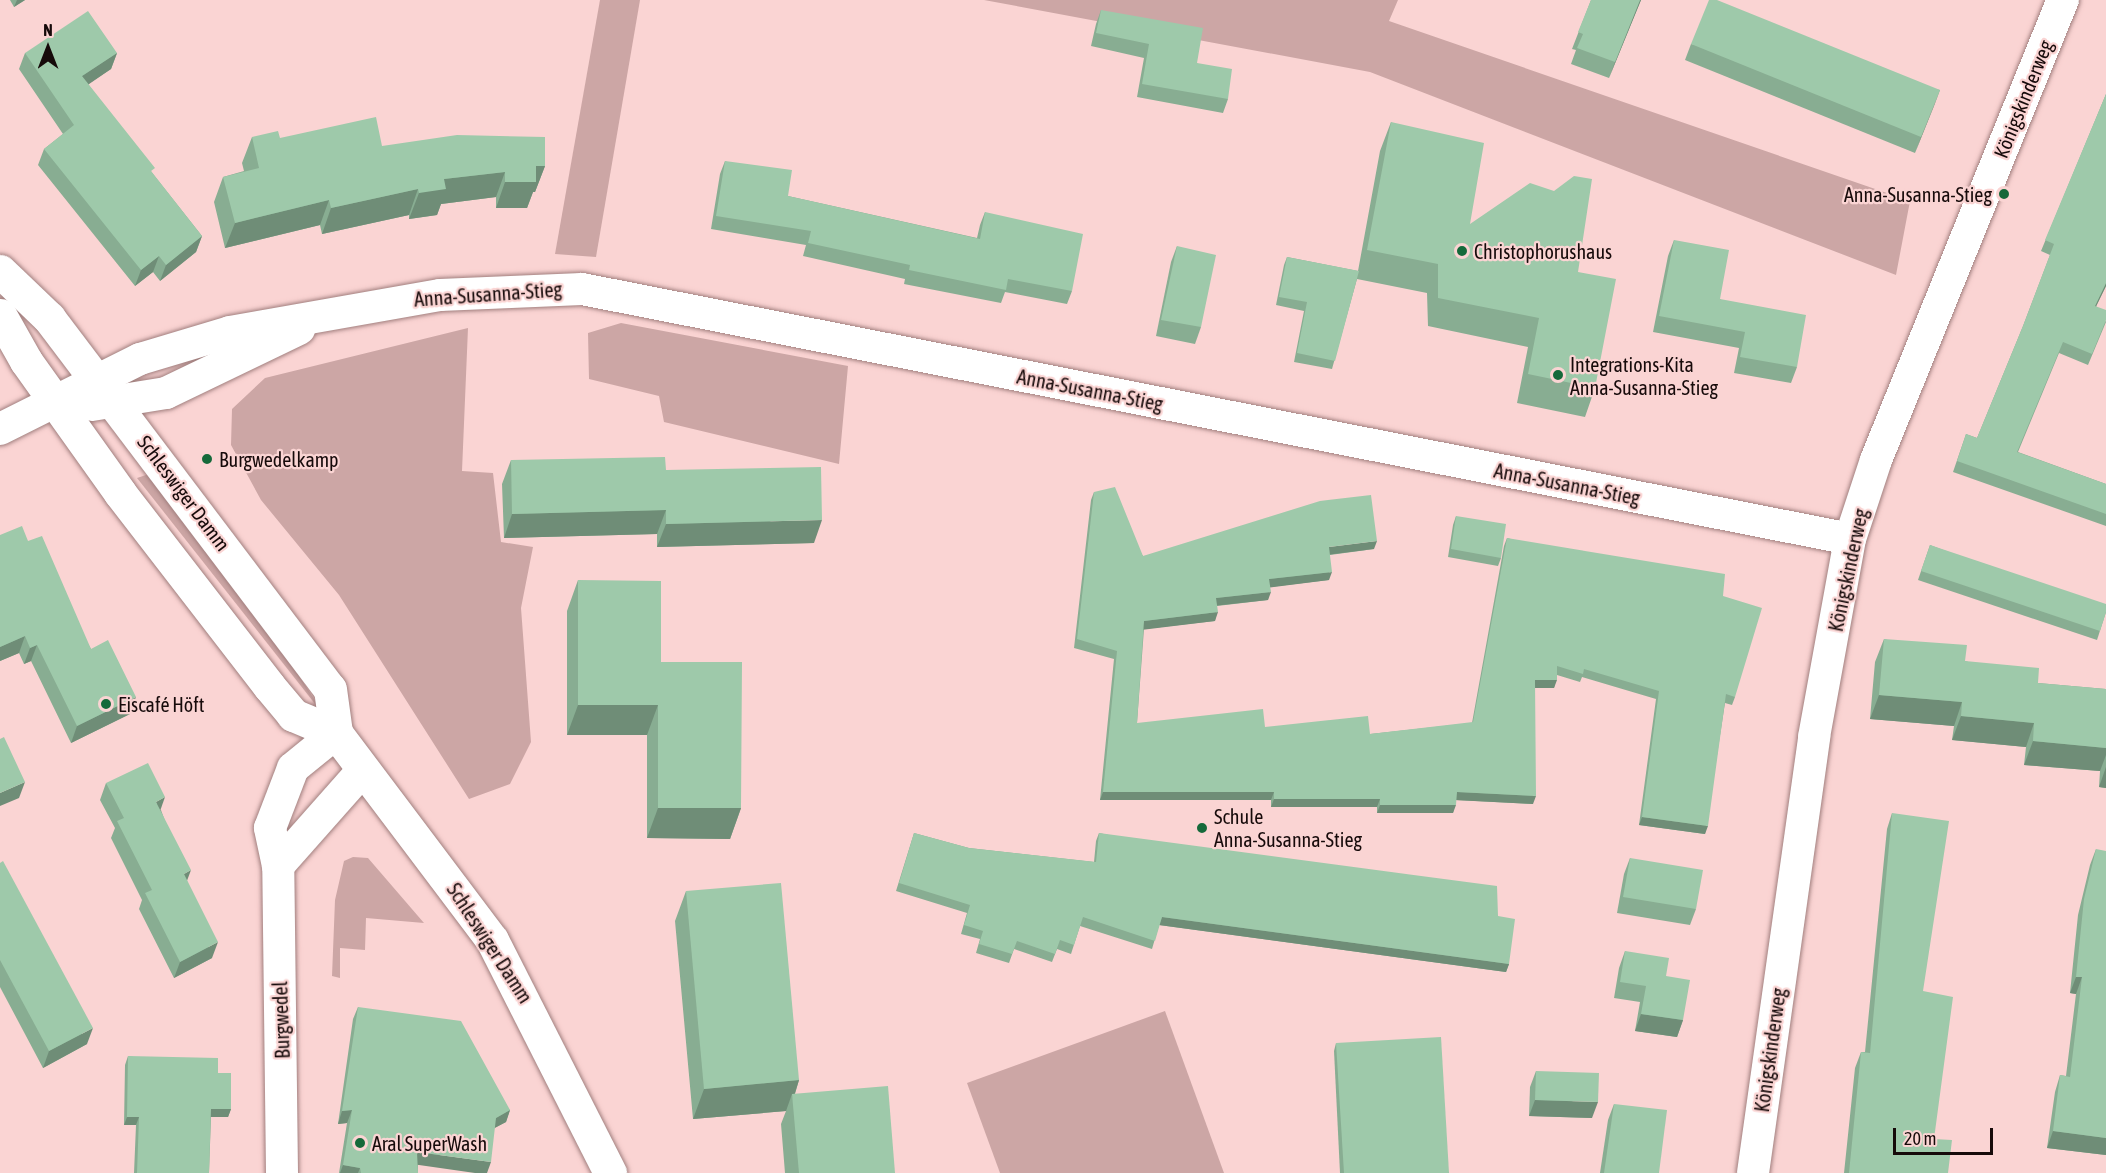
<!DOCTYPE html>
<html>
<head>
<meta charset="utf-8">
<style>
  body { margin:0 }
  #map { position:relative; width:2106px; height:1173px; overflow:hidden; background:#fad4d3; font-family:"Asap Condensed",sans-serif }
  div>[style] { position:absolute }
  [style*='--x'] { left:calc(var(--x)*1px); top:calc(var(--y)*1px); width:calc(var(--w)*1px); rotate:calc(var(--a)*1deg) }
  .green>* { inset:0; background:#cca6a5 }
  .roads { filter:drop-shadow(0 0 2px #a17f7e) drop-shadow(0 0 2px #a17f7e) }
  .street>* { height:32px; margin:-16px; padding:0 16px; transform-origin:16px; border-radius:16px; background:#fff }
  .secondary>* { height:33px; margin:-16.5px; padding:0 16.5px; transform-origin:16.5px; border-radius:16.5px; background:#fff }
  .wall>* { inset:0; background:#88ad92 }
  .shaded-wall>* { inset:0; background:#6f8d77 }
  .building>* { inset:0; background:#9ec9aa }
  .dots>* { width:16px; height:16px; translate:-50% -50%; box-sizing:border-box; border:3px solid #fad4d3; border-radius:50% }
  span { translate:-50% -50%; white-space:nowrap; text-align:center; line-height:1.15; -webkit-text-stroke:4.5px #fad4d3; paint-order:stroke }
  .street-label { font-size:20px; color:#160a0a }
  .poi-label { font-size:20px; color:#160a0a }
  .right { translate:-100% -50%; text-align:right }
  .left { translate:0 -50%; text-align:left }
  .north { position:absolute; left:18px; top:18px; width:60px; height:60px; -webkit-text-stroke:4px #fad4d3; paint-order:stroke; rotate:0deg; font-size:16px; font-weight:700; line-height:24px; text-align:center; color:#160a0a }
  .north::after { content:''; display:block; margin:auto; width:21px; height:27px; background:#160a0a; clip-path:polygon(50% 0,100% 100%,50% 72%,0 100%) }
  .scale { position:absolute; left:1893px; top:1128px; width:100px; height:27px; box-sizing:border-box; border:3px solid #160a0a; border-top:0; padding-left:8px; font-size:18px; line-height:21px; white-space:nowrap; color:#160a0a; -webkit-text-stroke:4px #fad4d3; paint-order:stroke }
</style>
</head>
<body>
<div id="map">
  <div class="green">
    <div style="clip-path:polygon(600px 0,640px 0,596px 257px,555px 254px)"></div>
    <div style="clip-path:polygon(984px 0,1398px 0,1389px 21px,1910px 201px,1896px 275px,1370px 72px)"></div>
    <div style="clip-path:polygon(621px 323px,848px 366px,839px 464px,664px 422px,659px 396px,589px 379px,588px 333px)"></div>
    <div style="clip-path:polygon(468px 328px,462px 471px,493px 473px,501px 542px,533px 547px,521px 608px,531px 742px,510px 784px,469px 799px,339px 595px,261px 500px,231px 445px,232px 409px,265px 378px)"></div>
    <div style="clip-path:polygon(149px 474px,281px 648px,327px 719px,137px 478px)"></div>
    <div style="clip-path:polygon(353px 857px,368px 858px,424px 923px,366px 918px,365px 950px,340px 948px,340px 978px,332px 976px,335px 900px,344px 861px)"></div>
    <div style="clip-path:polygon(1165px 1011px,1224px 1173px,1000px 1173px,967px 1083px)"></div>
  </div>
  <div class="roads">
    <div class="street">
      <div style="--x:92;--y:405;--w:75;--a:-9.2"></div>
      <div style="--x:166;--y:393;--w:148;--a:-25.7"></div>
      <div style="--x:0;--y:429;--w:157;--a:-26.6"></div>
      <div style="--x:140;--y:359;--w:94;--a:-16.7"></div>
      <div style="--x:230;--y:332;--w:213;--a:-10"></div>
      <div style="--x:440;--y:295;--w:142;--a:-2.4"></div>
      <div style="--x:582;--y:289;--w:1292;--a:11.15"></div>
      <div style="--x:278;--y:866;--w:128;--a:-48.5"></div>
      <div style="--x:282;--y:1173;--w:307;--a:-90.7"></div>
      <div style="--x:278;--y:866;--w:39;--a:-102"></div>
      <div style="--x:270;--y:828;--w:64;--a:-69"></div>
      <div style="--x:293;--y:768;--w:55;--a:-39.1"></div>
      <div style="--x:1753;--y:1173;--w:440;--a:-82"></div>
      <div style="--x:1814;--y:737;--w:201;--a:-79.7"></div>
      <div style="--x:1850;--y:539;--w:83;--a:-71.8"></div>
      <div style="--x:1876;--y:460;--w:497;--a:-67.9"></div>
    </div>
    <div class="secondary">
      <div style="--x:0;--y:271;--w:68;--a:43.8"></div>
      <div style="--x:49;--y:318;--w:465;--a:52.9"></div>
      <div style="--x:330;--y:689;--w:44;--a:82.2"></div>
      <div style="--x:336;--y:733;--w:259;--a:53"></div>
      <div style="--x:492;--y:940;--w:261;--a:63.1"></div>
      <div style="--x:0;--y:315;--w:53;--a:60.5"></div>
      <div style="--x:26;--y:361;--w:162;--a:54.5"></div>
      <div style="--x:120;--y:493;--w:244;--a:52.3"></div>
      <div style="--x:269;--y:686;--w:38;--a:50"></div>
      <div style="--x:293;--y:715;--w:47;--a:22.7"></div>
    </div>
  </div>
  <div class="wall">
    <div style="clip-path:polygon(10px 0,25px 0,14px 7px)"></div>
    <div style="clip-path:polygon(1591px 0,1641px 0,1609px 78px,1571px 64px,1576px 50px,1572px 49px)"></div>
    <div style="clip-path:polygon(1101px 10px,1197px 63px,1228px 99px,1223px 113px,1137px 97px,1144px 58px,1091px 46px,1096px 24px)"></div>
    <div style="clip-path:polygon(1691px 44px,1940px 90px,1915px 153px,1685px 60px)"></div>
    <div style="clip-path:polygon(25px 53px,117px 53px,111px 69px,88px 84px,153px 174px,202px 236px,196px 252px,160px 281px,153px 272px,135px 286px,38px 165px,44px 149px,63px 134px,19px 69px)"></div>
    <div style="clip-path:polygon(2106px 94px,2106px 286px,2096px 306px,2106px 322px,2088px 365px,2059px 353px,2018px 452px,2106px 484px,2106px 526px,1953px 472px,1966px 434px,1977px 438px,2023px 326px,2050px 255px,2041px 251px)"></div>
    <div style="clip-path:polygon(1391px 122px,1470px 224px,1578px 272px,1595px 388px,1585px 417px,1517px 403px,1528px 347px,1428px 326px,1427px 293px,1357px 279px,1332px 369px,1294px 362px,1304px 311px,1276px 305px,1284px 265px,1287px 257px,1358px 271px,1380px 151px)"></div>
    <div style="clip-path:polygon(252px 137px,280px 138px,382px 146px,545px 166px,535px 192px,533px 192px,527px 208px,496px 208px,496px 197px,441px 204px,437px 215px,409px 219px,409px 215px,322px 234px,320px 225px,225px 248px,214px 202px,223px 177px,244px 171px,242px 163px)"></div>
    <div style="clip-path:polygon(725px 161px,788px 196px,977px 238px,980px 225px,985px 212px,1072px 291px,1067px 304px,1005px 292px,1001px 303px,904px 284px,905px 279px,803px 256px,806px 245px,711px 229px,720px 174px)"></div>
    <div style="clip-path:polygon(1674px 240px,1720px 299px,1797px 367px,1791px 383px,1734px 373px,1739px 348px,1653px 332px,1668px 256px)"></div>
    <div style="clip-path:polygon(1177px 246px,1201px 327px,1195px 344px,1156px 336px,1171px 262px)"></div>
    <div style="clip-path:polygon(511px 460px,666px 470px,814px 543px,657px 547px,657px 534px,504px 538px,502px 484px)"></div>
    <div style="clip-path:polygon(1094px 492px,1143px 556px,1374px 549px,1330px 555px,1329px 580px,1270px 587px,1268px 600px,1217px 606px,1215px 621px,1144px 629px,1137px 723px,1265px 727px,1370px 734px,1472px 723px,1504px 546px,1507px 538px,1723px 596px,1735px 697px,1732px 705px,1725px 703px,1705px 834px,1639px 825px,1656px 699px,1582px 677px,1580px 682px,1557px 675px,1554px 688px,1535px 688px,1533px 804px,1456px 800px,1453px 813px,1377px 813px,1377px 807px,1271px 807px,1271px 800px,1100px 800px,1114px 659px,1074px 648px,1091px 500px)"></div>
    <div style="clip-path:polygon(1456px 516px,1501px 558px,1498px 566px,1448px 557px,1453px 525px)"></div>
    <div style="clip-path:polygon(0 535px,28px 541px,91px 649px,130px 714px,71px 743px,31px 661px,24px 664px,19px 653px,0 661px)"></div>
    <div style="clip-path:polygon(1930px 545px,2106px 612px,2097px 640px,1918px 580px)"></div>
    <div style="clip-path:polygon(578px 580px,661px 662px,741px 808px,730px 839px,647px 838px,647px 735px,567px 735px,567px 611px)"></div>
    <div style="clip-path:polygon(1884px 639px,1965px 661px,2038px 683px,2106px 689px,2106px 788px,2099px 787px,2100px 771px,2024px 765px,2026px 747px,1952px 740px,1954px 726px,1870px 719px,1875px 662px)"></div>
    <div style="clip-path:polygon(106px 783px,161px 810px,187px 881px,212px 958px,174px 978px,139px 909px,142px 900px,111px 838px,115px 828px,100px 800px)"></div>
    <div style="clip-path:polygon(1892px 813px,1923px 991px,1934px 1139px,1948px 1173px,1844px 1173px,1855px 1068px,1861px 1052px,1865px 1052px,1887px 829px)"></div>
    <div style="clip-path:polygon(914px 833px,969px 848px,1094px 862px,1096px 841px,1099px 833px,1498px 916px,1509px 964px,1506px 972px,1159px 925px,1152px 949px,1080px 926px,1071px 954px,1057px 949px,1052px 962px,1014px 949px,1009px 963px,976px 953px,980px 939px,961px 934px,967px 913px,896px 891px)"></div>
    <div style="clip-path:polygon(2096px 849px,2106px 1155px,2047px 1148px,2055px 1092px,2060px 1075px,2066px 1076px,2076px 994px,2070px 993px,2078px 915px,2090px 865px)"></div>
    <div style="clip-path:polygon(1630px 858px,1696px 909px,1690px 925px,1617px 913px,1624px 874px)"></div>
    <div style="clip-path:polygon(0 863px,87px 1044px,43px 1068px,0 987px)"></div>
    <div style="clip-path:polygon(686px 891px,799px 1080px,795px 1094px,895px 1173px,785px 1173px,781px 1124px,786px 1111px,693px 1119px,675px 921px)"></div>
    <div style="clip-path:polygon(1625px 951px,1666px 976px,1683px 1020px,1677px 1037px,1635px 1031px,1640px 1002px,1614px 998px,1619px 968px)"></div>
    <div style="clip-path:polygon(358px 1007px,510px 1110px,506px 1122px,494px 1128px,418px 1165px,418px 1173px,339px 1173px,347px 1123px,338px 1124px,353px 1019px)"></div>
    <div style="clip-path:polygon(1336px 1043px,1449px 1173px,1340px 1173px,1334px 1051px)"></div>
    <div style="clip-path:polygon(128px 1056px,218px 1073px,231px 1109px,228px 1117px,211px 1117px,209px 1173px,134px 1173px,136px 1125px,124px 1125px,125px 1065px)"></div>
    <div style="clip-path:polygon(1536px 1071px,1592px 1118px,1529px 1116px,1530px 1087px)"></div>
    <div style="clip-path:polygon(1614px 1104px,1659px 1173px,1600px 1173px,1608px 1120px)"></div>
  </div>
  <div class="shaded-wall">
    <div style="clip-path:polygon(17px 0,25px 0,14px 7px)"></div>
    <div style="clip-path:polygon(1640px 0,1641px 0,1609px 78px,1615px 62px)"></div>
    <div style="clip-path:polygon(117px 53px,111px 69px,76px 93px,82px 76px)"></div>
    <div style="clip-path:polygon(1940px 90px,1934px 106px,1915px 153px,1921px 137px)"></div>
    <div style="clip-path:polygon(536px 166px,545px 166px,535px 192px,533px 192px,527px 208px,496px 208px,505px 182px)"></div>
    <div style="clip-path:polygon(505px 172px,496px 197px,441px 204px,437px 215px,409px 219px,419px 193px,444px 179px)"></div>
    <div style="clip-path:polygon(418px 189px,409px 215px,322px 234px,331px 208px)"></div>
    <div style="clip-path:polygon(329px 200px,320px 225px,225px 248px,235px 223px)"></div>
    <div style="clip-path:polygon(202px 236px,196px 252px,160px 281px,166px 265px)"></div>
    <div style="clip-path:polygon(159px 256px,153px 272px,135px 286px,141px 270px)"></div>
    <div style="clip-path:polygon(2106px 283px,2106px 286px,2091px 317px,2095px 306px)"></div>
    <div style="clip-path:polygon(666px 510px,657px 534px,504px 538px,512px 514px)"></div>
    <div style="clip-path:polygon(822px 520px,814px 543px,657px 547px,666px 524px)"></div>
    <div style="clip-path:polygon(1377px 541px,1374px 549px,1326px 555px,1329px 547px)"></div>
    <div style="clip-path:polygon(1332px 572px,1329px 580px,1266px 588px,1269px 579px)"></div>
    <div style="clip-path:polygon(1271px 592px,1268px 600px,1213px 606px,1216px 598px)"></div>
    <div style="clip-path:polygon(1218px 612px,1215px 621px,1141px 630px,1144px 621px)"></div>
    <div style="clip-path:polygon(25px 636px,19px 653px,0 661px,0 647px)"></div>
    <div style="clip-path:polygon(37px 645px,31px 661px,24px 664px,30px 648px)"></div>
    <div style="clip-path:polygon(1535px 680px,1557px 680px,1554px 688px,1532px 688px)"></div>
    <div style="clip-path:polygon(1879px 695px,1962px 702px,1954px 726px,1870px 719px)"></div>
    <div style="clip-path:polygon(136px 697px,130px 714px,71px 743px,77px 726px)"></div>
    <div style="clip-path:polygon(578px 705px,658px 705px,647px 735px,567px 735px)"></div>
    <div style="clip-path:polygon(1961px 716px,2034px 723px,2026px 747px,1952px 740px)"></div>
    <div style="clip-path:polygon(2033px 741px,2106px 748px,2106px 755px,2100px 771px,2024px 765px)"></div>
    <div style="clip-path:polygon(2106px 767px,2106px 788px,2099px 787px)"></div>
    <div style="clip-path:polygon(25px 782px,19px 798px,0 806px,0 793px)"></div>
    <div style="clip-path:polygon(1103px 792px,1274px 792px,1271px 800px,1100px 800px)"></div>
    <div style="clip-path:polygon(1457px 792px,1536px 796px,1533px 804px,1454px 800px)"></div>
    <div style="clip-path:polygon(165px 797px,159px 814px,156px 802px)"></div>
    <div style="clip-path:polygon(1274px 799px,1380px 799px,1377px 807px,1271px 807px)"></div>
    <div style="clip-path:polygon(1380px 805px,1456px 805px,1453px 813px,1377px 813px)"></div>
    <div style="clip-path:polygon(658px 808px,741px 808px,730px 839px,647px 838px)"></div>
    <div style="clip-path:polygon(1642px 817px,1708px 826px,1705px 834px,1639px 825px)"></div>
    <div style="clip-path:polygon(191px 870px,185px 886px,184px 874px)"></div>
    <div style="clip-path:polygon(1162px 917px,1509px 964px,1506px 972px,1159px 925px)"></div>
    <div style="clip-path:polygon(218px 942px,212px 958px,174px 978px,180px 962px)"></div>
    <div style="clip-path:polygon(2076px 977px,2082px 977px,2076px 994px,2070px 993px)"></div>
    <div style="clip-path:polygon(1641px 1014px,1683px 1020px,1677px 1037px,1635px 1031px)"></div>
    <div style="clip-path:polygon(93px 1028px,87px 1044px,43px 1068px,49px 1051px)"></div>
    <div style="clip-path:polygon(799px 1080px,793px 1099px,792px 1094px,786px 1111px,693px 1119px,704px 1089px)"></div>
    <div style="clip-path:polygon(1535px 1100px,1598px 1102px,1592px 1118px,1529px 1116px)"></div>
    <div style="clip-path:polygon(211px 1109px,231px 1109px,228px 1117px,208px 1117px)"></div>
    <div style="clip-path:polygon(352px 1110px,347px 1123px,338px 1124px,342px 1111px)"></div>
    <div style="clip-path:polygon(510px 1110px,506px 1122px,491px 1130px,496px 1118px)"></div>
    <div style="clip-path:polygon(127px 1117px,139px 1117px,136px 1125px,124px 1125px)"></div>
    <div style="clip-path:polygon(2053px 1131px,2106px 1138px,2106px 1155px,2047px 1148px)"></div>
    <div style="clip-path:polygon(417px 1152px,491px 1162px,487px 1173px,475px 1173px,412px 1164px)"></div>
    <div style="clip-path:polygon(343px 1165px,360px 1168px,358px 1173px,340px 1173px)"></div>
  </div>
  <div class="building">
    <div style="clip-path:polygon(1591px 0,1640px 0,1615px 62px,1577px 48px,1583px 34px,1578px 32px)"></div>
    <div style="clip-path:polygon(1709px 0,1717px 0,1940px 90px,1921px 137px,1691px 44px)"></div>
    <div style="clip-path:polygon(1101px 10px,1203px 28px,1197px 63px,1232px 69px,1228px 99px,1142px 84px,1149px 44px,1096px 33px)"></div>
    <div style="clip-path:polygon(88px 11px,117px 53px,82px 76px,155px 168px,151px 171px,202px 236px,166px 265px,159px 256px,141px 270px,44px 149px,74px 125px,25px 53px)"></div>
    <div style="clip-path:polygon(2106px 94px,2106px 283px,2095px 306px,2106px 310px,2106px 320px,2092px 354px,2063px 342px,2017px 452px,2106px 484px,2106px 514px,1957px 461px,1966px 434px,1977px 438px,2023px 326px,2054px 244px,2045px 240px)"></div>
    <div style="clip-path:polygon(376px 117px,382px 146px,457px 135px,545px 137px,545px 166px,536px 166px,536px 182px,505px 182px,505px 172px,444px 179px,446px 189px,419px 193px,418px 189px,331px 208px,329px 200px,235px 223px,223px 177px,259px 168px,252px 137px,278px 131px,280px 138px)"></div>
    <div style="clip-path:polygon(1391px 122px,1484px 143px,1470px 224px,1530px 183px,1554px 191px,1574px 176px,1592px 179px,1578px 272px,1616px 279px,1595px 388px,1528px 374px,1539px 318px,1438px 298px,1438px 264px,1367px 250px)"></div>
    <div style="clip-path:polygon(725px 161px,792px 170px,788px 196px,980px 239px,985px 212px,1083px 234px,1072px 291px,1008px 279px,1006px 290px,909px 270px,910px 265px,808px 243px,811px 231px,716px 216px)"></div>
    <div style="clip-path:polygon(1674px 240px,1729px 250px,1720px 299px,1806px 315px,1797px 367px,1740px 357px,1745px 332px,1659px 316px)"></div>
    <div style="clip-path:polygon(1177px 246px,1216px 255px,1201px 327px,1161px 320px)"></div>
    <div style="clip-path:polygon(1287px 257px,1359px 271px,1335px 361px,1297px 353px,1307px 302px,1279px 297px)"></div>
    <div style="clip-path:polygon(665px 457px,666px 470px,821px 467px,822px 520px,666px 524px,666px 510px,512px 514px,511px 460px)"></div>
    <div style="clip-path:polygon(1115px 487px,1143px 556px,1320px 501px,1371px 495px,1377px 541px,1329px 547px,1332px 572px,1269px 579px,1271px 592px,1216px 598px,1218px 612px,1144px 621px,1137px 723px,1263px 709px,1265px 727px,1368px 716px,1370px 734px,1473px 722px,1507px 538px,1725px 574px,1723px 596px,1762px 608px,1735px 697px,1726px 694px,1708px 826px,1642px 817px,1659px 691px,1584px 669px,1583px 674px,1557px 666px,1557px 680px,1535px 680px,1536px 796px,1457px 792px,1456px 805px,1380px 805px,1380px 799px,1274px 799px,1274px 792px,1103px 792px,1117px 651px,1077px 639px,1094px 492px)"></div>
    <div style="clip-path:polygon(1456px 516px,1506px 524px,1501px 558px,1451px 549px)"></div>
    <div style="clip-path:polygon(22px 526px,28px 541px,42px 536px,91px 649px,108px 640px,136px 697px,77px 726px,37px 645px,30px 648px,25px 636px,0 647px,0 535px)"></div>
    <div style="clip-path:polygon(1930px 545px,2106px 604px,2106px 612px,2100px 631px,1921px 571px)"></div>
    <div style="clip-path:polygon(578px 580px,661px 581px,661px 662px,742px 662px,741px 808px,658px 808px,658px 705px,578px 705px)"></div>
    <div style="clip-path:polygon(1884px 639px,1967px 645px,1965px 661px,2039px 668px,2038px 683px,2106px 689px,2106px 748px,2033px 741px,2034px 723px,1961px 716px,1962px 702px,1879px 695px)"></div>
    <div style="clip-path:polygon(4px 737px,25px 782px,0 793px,0 739px)"></div>
    <div style="clip-path:polygon(148px 763px,165px 797px,156px 802px,191px 870px,184px 874px,218px 942px,180px 962px,145px 893px,152px 890px,117px 821px,124px 818px,106px 783px)"></div>
    <div style="clip-path:polygon(1892px 813px,1949px 821px,1923px 991px,1953px 997px,1934px 1139px,1952px 1140px,1948px 1173px,1849px 1173px,1861px 1052px,1870px 1053px)"></div>
    <div style="clip-path:polygon(914px 833px,969px 848px,1096px 862px,1099px 833px,1497px 886px,1498px 916px,1515px 919px,1509px 964px,1162px 917px,1155px 941px,1083px 917px,1074px 945px,1060px 940px,1055px 954px,1017px 941px,1012px 954px,979px 944px,983px 931px,964px 925px,970px 905px,899px 883px)"></div>
    <div style="clip-path:polygon(2096px 849px,2106px 851px,2106px 1138px,2053px 1131px,2060px 1075px,2070px 1077px,2082px 977px,2076px 977px,2084px 899px)"></div>
    <div style="clip-path:polygon(1630px 858px,1703px 870px,1696px 909px,1623px 897px)"></div>
    <div style="clip-path:polygon(3px 861px,93px 1028px,49px 1051px,0 960px,0 863px)"></div>
    <div style="clip-path:polygon(781px 883px,799px 1080px,704px 1089px,686px 891px)"></div>
    <div style="clip-path:polygon(1625px 951px,1669px 958px,1666px 976px,1690px 980px,1683px 1020px,1641px 1014px,1646px 986px,1620px 982px)"></div>
    <div style="clip-path:polygon(358px 1007px,461px 1021px,510px 1110px,496px 1118px,491px 1162px,417px 1152px,418px 1173px,361px 1173px,360px 1168px,343px 1165px,352px 1110px,342px 1111px)"></div>
    <div style="clip-path:polygon(1441px 1037px,1449px 1173px,1344px 1173px,1336px 1043px)"></div>
    <div style="clip-path:polygon(128px 1056px,218px 1058px,218px 1073px,231px 1073px,231px 1109px,211px 1109px,209px 1173px,137px 1173px,139px 1117px,127px 1117px)"></div>
    <div style="clip-path:polygon(1536px 1071px,1599px 1073px,1598px 1102px,1535px 1100px)"></div>
    <div style="clip-path:polygon(888px 1086px,895px 1173px,799px 1173px,792px 1094px)"></div>
    <div style="clip-path:polygon(1614px 1104px,1667px 1110px,1659px 1173px,1604px 1173px)"></div>
  </div>
  <div class="dots">
    <div style="left:2004px;top:194px;background:#15693a"></div>
    <div style="left:1462px;top:251px;background:#15693a"></div>
    <div style="left:1558px;top:375px;background:#15693a"></div>
    <div style="left:207px;top:459px;background:#15693a"></div>
    <div style="left:106px;top:704px;background:#15693a"></div>
    <div style="left:1202px;top:828px;background:#15693a"></div>
    <div style="left:360px;top:1143px;background:#15693a"></div>
  </div>
  <div class="street-label">
    <span style="left:2023px;top:99px;rotate:-68deg">Königskinderweg</span>
    <span style="left:488px;top:294px;rotate:-4deg">Anna-Susanna-Stieg</span>
    <span style="left:1090px;top:390px;rotate:11deg">Anna-Susanna-Stieg</span>
    <span style="left:1567px;top:484px;rotate:11deg">Anna-Susanna-Stieg</span>
    <span style="left:184px;top:493px;rotate:53deg">Schleswiger Damm</span>
    <span style="left:1848px;top:570px;rotate:-78deg">Königskinderweg</span>
    <span style="left:490px;top:943px;rotate:57deg">Schleswiger Damm</span>
    <span style="left:281px;top:1020px;rotate:-92deg">Burgwedel</span>
    <span style="left:1770px;top:1050px;rotate:-82deg">Königskinderweg</span>
  </div>
  <div class="poi-label">
    <span class="right" style="left:1992px;top:194px">Anna-Susanna-Stieg</span>
    <span class="left" style="left:1474px;top:251px">Christophorushaus</span>
    <span class="left" style="left:1570px;top:376px">Integrations-Kita<br>Anna-Susanna-Stieg</span>
    <span class="left" style="left:219px;top:459px">Burgwedelkamp</span>
    <span class="left" style="left:118px;top:704px">Eiscafé Höft</span>
    <span class="left" style="left:1214px;top:828px">Schule<br>Anna-Susanna-Stieg</span>
    <span class="left" style="left:372px;top:1143px">Aral SuperWash</span>
  </div>
  <div class="north">N</div>
  <div class="scale">20 m</div>
</div>
</body>
</html>
